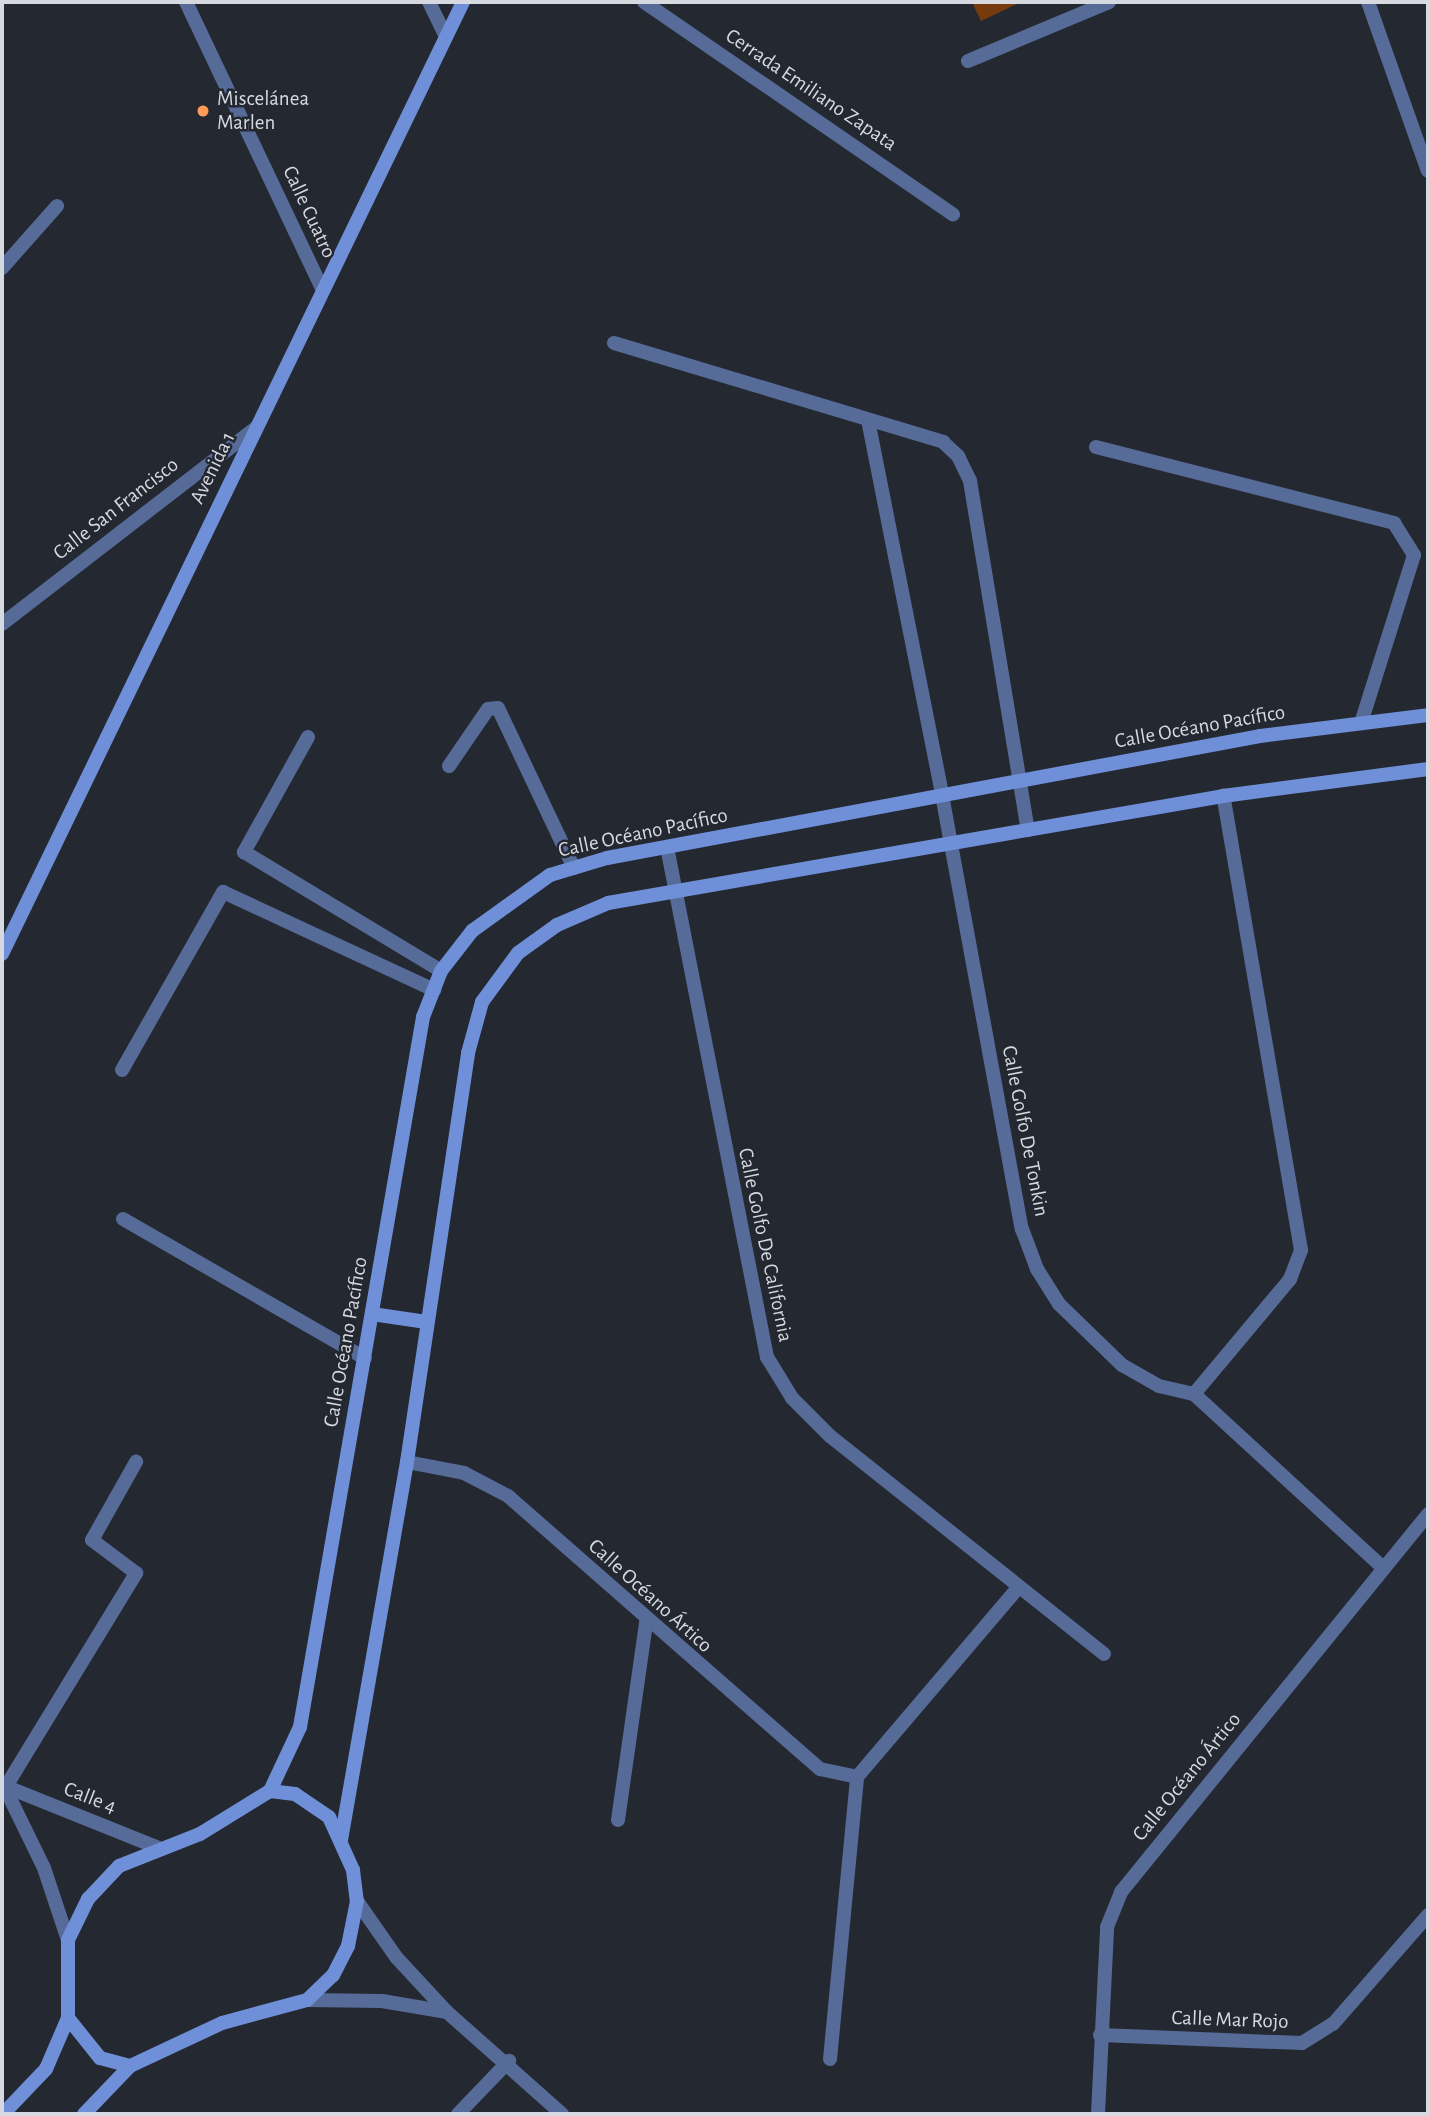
<!DOCTYPE html>
<html>
<head>
<meta charset="utf-8">
<style>
  body { margin:0 }
  #map { position:relative; width:1430px; height:2116px; overflow:hidden; background:#242831; font-family:"Alegreya Sans",sans-serif }
  div>[style] { position:absolute }
  [style*='--x'] { left:calc(var(--x)*1px); top:calc(var(--y)*1px); width:calc(var(--w)*1px); rotate:calc(var(--a)*1deg) }
  .green>* { inset:0; background:#763b0c }
  .lane>* { height:14px; margin:-7px; padding:0 7px; transform-origin:7px; border-radius:7px; background:#566b98 }
  .street>* { height:14px; margin:-7px; padding:0 7px; transform-origin:7px; border-radius:7px; background:#566b98 }
  .secondary>* { height:14px; margin:-7px; padding:0 7px; transform-origin:7px; border-radius:7px; background:#6f90d9 }
  .dots>* { width:19px; height:19px; translate:-50% -50%; box-sizing:border-box; border:4px solid #242831; border-radius:50% }
  span { translate:-50% -50%; white-space:nowrap; text-align:center; line-height:1.15; -webkit-text-stroke:5px #242831; paint-order:stroke }
  .street-label { font-size:21px; color:#d6d9df }
  .poi-label { font-size:21px; color:#d6d9df }
  .left { translate:0 -50%; text-align:left }
  .frame { position:absolute; inset:0; border:4px solid #d6d9df; pointer-events:none }
</style>
</head>
<body>
<div id="map">
  <div class="green">
    <div style="clip-path:polygon(972px 2px,1021px 2px,981px 21px)"></div>
  </div>
  <div class="lane">
    <div style="--x:614;--y:343;--w:344;--a:16.7"></div>
    <div style="--x:943;--y:442;--w:21;--a:43"></div>
    <div style="--x:958;--y:456;--w:28;--a:64"></div>
    <div style="--x:970;--y:481;--w:354;--a:80.6"></div>
    <div style="--x:868;--y:420;--w:382;--a:78.8"></div>
    <div style="--x:308;--y:737;--w:132;--a:119.1"></div>
    <div style="--x:244;--y:852;--w:230;--a:31.1"></div>
    <div style="--x:449;--y:766;--w:69;--a:-55.6"></div>
    <div style="--x:488;--y:709;--w:10;--a:-6"></div>
    <div style="--x:498;--y:708;--w:177;--a:64.6"></div>
    <div style="--x:5;--y:1788;--w:252;--a:-58.6"></div>
    <div style="--x:136;--y:1573;--w:55;--a:-143.1"></div>
    <div style="--x:92;--y:1540;--w:90;--a:-60.6"></div>
  </div>
  <div class="street">
    <div style="--x:186;--y:2;--w:318;--a:64.6"></div>
    <div style="--x:429;--y:2;--w:39;--a:64"></div>
    <div style="--x:644;--y:2;--w:375;--a:34.5"></div>
    <div style="--x:1368;--y:2;--w:179;--a:70.5"></div>
    <div style="--x:968;--y:61;--w:153;--a:-22.7"></div>
    <div style="--x:2;--y:268;--w:83;--a:-48.4"></div>
    <div style="--x:1096;--y:447;--w:308;--a:14.3"></div>
    <div style="--x:1394;--y:523;--w:38;--a:58"></div>
    <div style="--x:1414;--y:555;--w:176;--a:107.5"></div>
    <div style="--x:2;--y:624;--w:321;--a:-37.7"></div>
    <div style="--x:942;--y:795;--w:441;--a:79.6"></div>
    <div style="--x:1022;--y:1229;--w:43;--a:69.4"></div>
    <div style="--x:1037;--y:1269;--w:41;--a:57.8"></div>
    <div style="--x:1059;--y:1304;--w:88;--a:44.1"></div>
    <div style="--x:1122;--y:1365;--w:43;--a:29.6"></div>
    <div style="--x:1159;--y:1386;--w:36;--a:13"></div>
    <div style="--x:1194;--y:1394;--w:257;--a:42.6"></div>
    <div style="--x:667;--y:847;--w:520;--a:78.91"></div>
    <div style="--x:767;--y:1357;--w:48;--a:58.6"></div>
    <div style="--x:792;--y:1398;--w:54;--a:45"></div>
    <div style="--x:830;--y:1436;--w:350;--a:38.5"></div>
    <div style="--x:122;--y:1070;--w:205;--a:-60.4"></div>
    <div style="--x:223;--y:892;--w:233;--a:24.9"></div>
    <div style="--x:123;--y:1219;--w:279;--a:29.9"></div>
    <div style="--x:1194;--y:1394;--w:150;--a:-50.1"></div>
    <div style="--x:1290;--y:1279;--w:31;--a:-69"></div>
    <div style="--x:1301;--y:1250;--w:461;--a:-99.7"></div>
    <div style="--x:407;--y:1462;--w:58;--a:10.9"></div>
    <div style="--x:464;--y:1473;--w:50;--a:27.6"></div>
    <div style="--x:508;--y:1496;--w:415;--a:41.2"></div>
    <div style="--x:820;--y:1769;--w:38;--a:12"></div>
    <div style="--x:857;--y:1777;--w:248;--a:-49.6"></div>
    <div style="--x:2;--y:1785;--w:169;--a:21.9"></div>
    <div style="--x:5;--y:1788;--w:89;--a:64"></div>
    <div style="--x:44;--y:1868;--w:76;--a:71.6"></div>
    <div style="--x:618;--y:1820;--w:199;--a:-81.9"></div>
    <div style="--x:357;--y:1901;--w:68;--a:55.1"></div>
    <div style="--x:396;--y:1957;--w:75;--a:47.2"></div>
    <div style="--x:447;--y:2012;--w:154;--a:41.6"></div>
    <div style="--x:307;--y:2000;--w:75;--a:0.8"></div>
    <div style="--x:382;--y:2001;--w:66;--a:9.6"></div>
    <div style="--x:1100;--y:2035;--w:202;--a:2.3"></div>
    <div style="--x:1302;--y:2043;--w:36;--a:-32"></div>
    <div style="--x:1333;--y:2024;--w:145;--a:-48.9"></div>
    <div style="--x:830;--y:2059;--w:283;--a:-84.5"></div>
    <div style="--x:458;--y:2114;--w:74;--a:-46.1"></div>
    <div style="--x:1098;--y:2114;--w:187;--a:-87.2"></div>
    <div style="--x:1107;--y:1927;--w:38;--a:-68"></div>
    <div style="--x:1121;--y:1892;--w:487;--a:-50.9"></div>
  </div>
  <div class="secondary">
    <div style="--x:2;--y:954;--w:1058;--a:-64.16"></div>
    <div style="--x:372;--y:1314;--w:55;--a:8.4"></div>
    <div style="--x:270;--y:1791;--w:71;--a:-64.9"></div>
    <div style="--x:300;--y:1727;--w:721;--a:-80.17"></div>
    <div style="--x:423;--y:1017;--w:49;--a:-68.6"></div>
    <div style="--x:441;--y:971;--w:51;--a:-52.2"></div>
    <div style="--x:472;--y:931;--w:96;--a:-35.7"></div>
    <div style="--x:550;--y:875;--w:59;--a:-16.6"></div>
    <div style="--x:607;--y:858;--w:664;--a:-10.58"></div>
    <div style="--x:1260;--y:736;--w:169;--a:-7.1"></div>
    <div style="--x:341;--y:1840;--w:384;--a:-80.1"></div>
    <div style="--x:407;--y:1462;--w:414;--a:-81.5"></div>
    <div style="--x:468;--y:1053;--w:53;--a:-74.6"></div>
    <div style="--x:482;--y:1002;--w:61;--a:-53.7"></div>
    <div style="--x:518;--y:953;--w:48;--a:-35.7"></div>
    <div style="--x:557;--y:925;--w:56;--a:-23.3"></div>
    <div style="--x:608;--y:903;--w:624;--a:-9.87"></div>
    <div style="--x:1223;--y:796;--w:207;--a:-7.5"></div>
    <div style="--x:3;--y:2114;--w:62;--a:-46.3"></div>
    <div style="--x:46;--y:2069;--w:56;--a:-66.7"></div>
    <div style="--x:68;--y:2018;--w:78;--a:-90"></div>
    <div style="--x:68;--y:1940;--w:46;--a:-64"></div>
    <div style="--x:88;--y:1899;--w:45;--a:-46.8"></div>
    <div style="--x:119;--y:1866;--w:87;--a:-21.6"></div>
    <div style="--x:200;--y:1834;--w:82;--a:-31.6"></div>
    <div style="--x:270;--y:1791;--w:25;--a:7"></div>
    <div style="--x:295;--y:1794;--w:41;--a:34.1"></div>
    <div style="--x:329;--y:1817;--w:58;--a:65.6"></div>
    <div style="--x:353;--y:1870;--w:31;--a:83"></div>
    <div style="--x:357;--y:1901;--w:46;--a:101.3"></div>
    <div style="--x:348;--y:1946;--w:33;--a:117"></div>
    <div style="--x:333;--y:1975;--w:36;--a:136"></div>
    <div style="--x:307;--y:2000;--w:88;--a:164.9"></div>
    <div style="--x:222;--y:2023;--w:102;--a:154.9"></div>
    <div style="--x:130;--y:2066;--w:31;--a:-165"></div>
    <div style="--x:100;--y:2058;--w:51;--a:-128.7"></div>
    <div style="--x:84;--y:2114;--w:66;--a:-46.2"></div>
  </div>
  <div class="dots">
    <div style="left:203px;top:111px;background:#fe9b58"></div>
  </div>
  <div class="street-label">
    <span style="left:811px;top:90px;rotate:34deg">Cerrada Emiliano Zapata</span>
    <span style="left:309px;top:212px;rotate:65deg">Calle Cuatro</span>
    <span style="left:213px;top:468px;rotate:-64deg">Avenida 1</span>
    <span style="left:116px;top:509px;rotate:-38deg">Calle San Francisco</span>
    <span style="left:1200px;top:727px;rotate:-10deg">Calle Océano Pacífico</span>
    <span style="left:643px;top:833px;rotate:-12deg">Calle Océano Pacífico</span>
    <span style="left:1025px;top:1131px;rotate:79deg">Calle Golfo De Tonkin</span>
    <span style="left:765px;top:1245px;rotate:78deg">Calle Golfo De California</span>
    <span style="left:346px;top:1342px;rotate:-80deg">Calle Océano Pacífico</span>
    <span style="left:650px;top:1596px;rotate:42deg">Calle Océano Ártico</span>
    <span style="left:1187px;top:1777px;rotate:-51deg">Calle Océano Ártico</span>
    <span style="left:90px;top:1798px;rotate:21deg">Calle 4</span>
    <span style="left:1230px;top:2020px;rotate:2deg">Calle Mar Rojo</span>
  </div>
  <div class="poi-label">
    <span class="left" style="left:217px;top:111px">Miscelánea<br>Marlen</span>
  </div>
  <div class="frame"></div>
</div>
</body>
</html>
